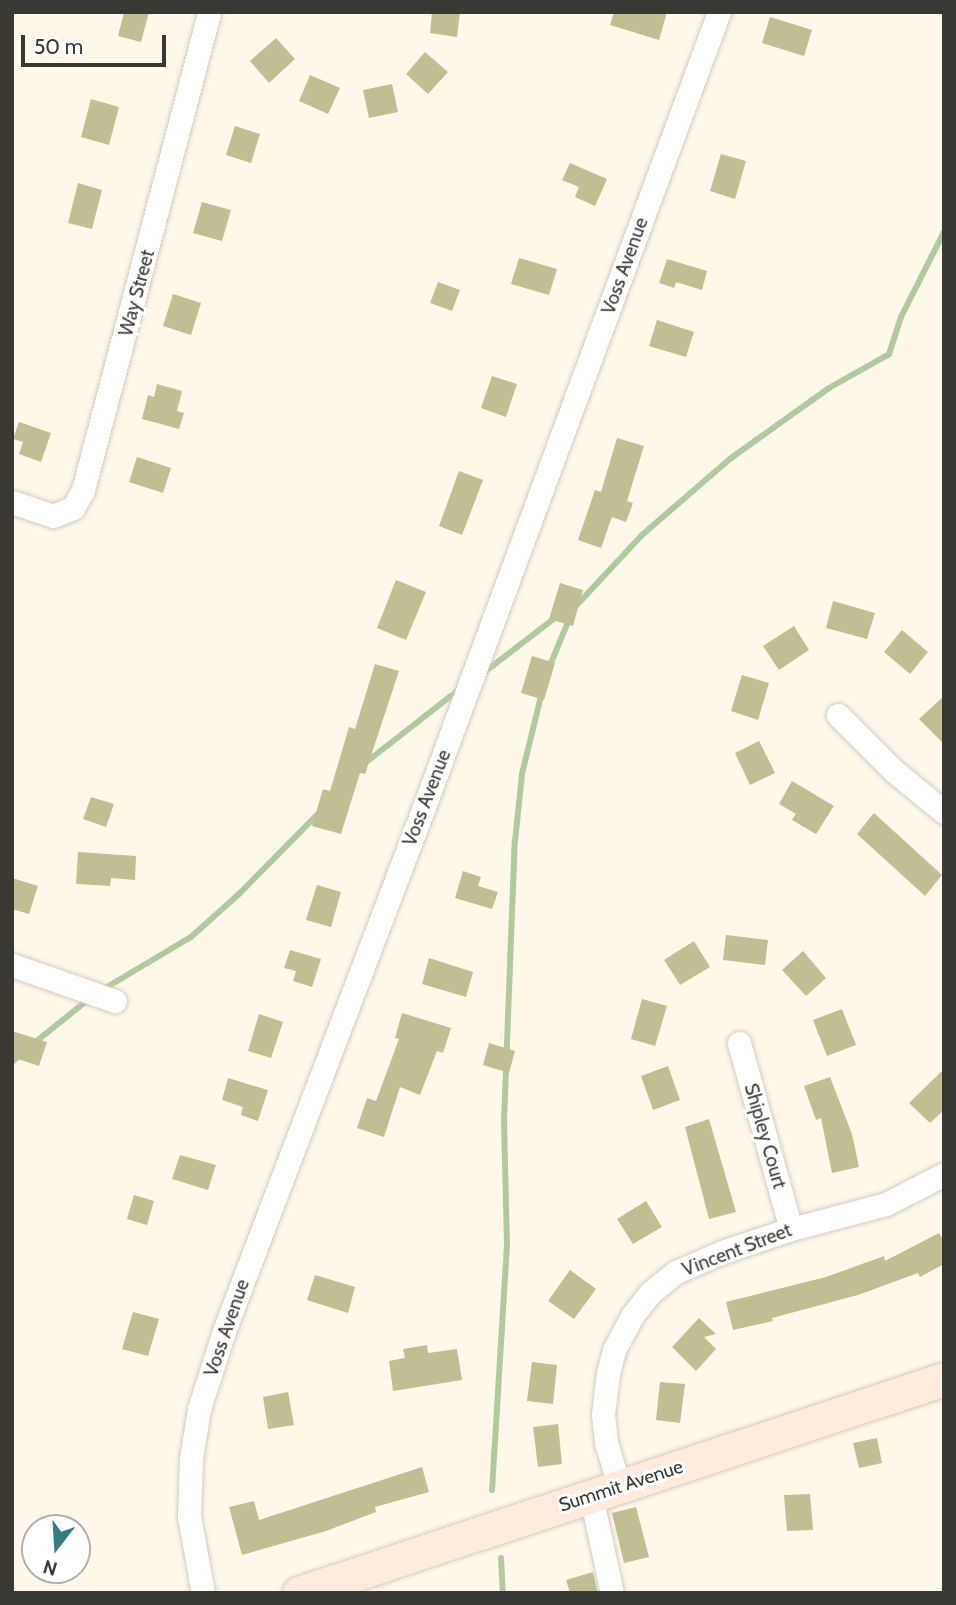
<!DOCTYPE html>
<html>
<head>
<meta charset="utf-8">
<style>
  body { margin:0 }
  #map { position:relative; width:956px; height:1605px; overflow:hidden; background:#fef8eb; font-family:Cabin,sans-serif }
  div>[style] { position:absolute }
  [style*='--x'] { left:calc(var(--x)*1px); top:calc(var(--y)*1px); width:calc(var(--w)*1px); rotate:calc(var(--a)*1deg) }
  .stream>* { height:6px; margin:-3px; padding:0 3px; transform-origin:3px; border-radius:3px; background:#b2c99f }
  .building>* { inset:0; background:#bfbf91 }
  .roads { filter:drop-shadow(0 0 2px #d2ccc0) drop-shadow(0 0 2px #d2ccc0) }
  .street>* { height:23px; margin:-11.5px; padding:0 11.5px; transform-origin:11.5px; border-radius:11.5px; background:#fff }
  .secondary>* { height:33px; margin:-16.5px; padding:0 16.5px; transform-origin:16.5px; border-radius:16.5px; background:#feebdb }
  span { translate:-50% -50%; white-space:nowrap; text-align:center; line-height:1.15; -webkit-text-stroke:6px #fff; paint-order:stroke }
  .street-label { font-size:19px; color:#3a3833 }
  .frame { position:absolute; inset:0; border:14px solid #3a3833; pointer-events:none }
  .north { position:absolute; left:21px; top:1514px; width:70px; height:70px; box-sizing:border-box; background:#fff; border:2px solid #b0afad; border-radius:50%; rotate:197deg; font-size:19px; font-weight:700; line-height:28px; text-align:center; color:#3a3833 }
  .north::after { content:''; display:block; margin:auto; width:24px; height:32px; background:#347d83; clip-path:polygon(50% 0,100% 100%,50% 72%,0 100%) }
  .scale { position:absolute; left:21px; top:35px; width:145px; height:32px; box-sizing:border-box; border:4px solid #3a3833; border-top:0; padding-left:9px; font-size:21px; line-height:24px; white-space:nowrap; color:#3a3833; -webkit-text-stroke:5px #fff; paint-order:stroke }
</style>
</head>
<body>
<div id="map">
  <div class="stream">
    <div style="--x:575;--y:607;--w:98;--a:-47.1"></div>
    <div style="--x:642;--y:535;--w:118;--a:-40.9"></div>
    <div style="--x:731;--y:458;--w:120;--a:-35.5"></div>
    <div style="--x:829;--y:388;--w:69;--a:-29.5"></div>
    <div style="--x:889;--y:354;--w:39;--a:-72"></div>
    <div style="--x:901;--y:317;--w:95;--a:-63.2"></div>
    <div style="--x:549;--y:668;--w:55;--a:-67.6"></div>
    <div style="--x:482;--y:674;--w:93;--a:-37.6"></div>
    <div style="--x:365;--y:763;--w:122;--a:-38"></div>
    <div style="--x:102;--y:990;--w:104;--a:-30.8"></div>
    <div style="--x:191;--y:937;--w:64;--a:-41.9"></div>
    <div style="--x:239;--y:894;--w:115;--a:-45.4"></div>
    <div style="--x:33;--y:1044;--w:73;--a:-38.9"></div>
    <div style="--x:12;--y:1062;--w:13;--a:-42"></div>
    <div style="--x:492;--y:1490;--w:245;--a:-86.5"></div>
    <div style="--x:507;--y:1245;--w:124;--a:-91.4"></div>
    <div style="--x:504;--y:1121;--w:280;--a:-87.8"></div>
    <div style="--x:515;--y:841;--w:67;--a:-84"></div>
    <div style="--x:522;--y:774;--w:84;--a:-76.3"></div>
    <div style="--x:501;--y:1558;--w:35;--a:87"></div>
  </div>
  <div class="building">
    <div style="clip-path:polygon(124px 12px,149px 12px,141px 42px,118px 36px)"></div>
    <div style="clip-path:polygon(432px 12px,460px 12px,457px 37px,430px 33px)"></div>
    <div style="clip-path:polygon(614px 12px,667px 12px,659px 40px,610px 25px)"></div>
    <div style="clip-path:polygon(770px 17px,812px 30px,804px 56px,762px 43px)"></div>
    <div style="clip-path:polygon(276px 38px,295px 59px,269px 83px,250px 61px)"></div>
    <div style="clip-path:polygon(425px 52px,448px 72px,428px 94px,406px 74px)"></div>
    <div style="clip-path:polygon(310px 75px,340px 88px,328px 114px,299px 101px)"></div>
    <div style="clip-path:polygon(392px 84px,398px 112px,369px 118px,363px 90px)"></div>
    <div style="clip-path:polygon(91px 99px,119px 107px,109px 145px,81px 137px)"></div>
    <div style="clip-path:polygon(235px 126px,260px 134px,251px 163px,226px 155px)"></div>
    <div style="clip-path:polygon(721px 154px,746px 161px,735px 199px,710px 191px)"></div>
    <div style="clip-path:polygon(570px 163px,607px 179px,595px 206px,575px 197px,579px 187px,562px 180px)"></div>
    <div style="clip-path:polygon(78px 183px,102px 190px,92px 229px,68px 223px)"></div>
    <div style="clip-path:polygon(202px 202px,231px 210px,222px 241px,193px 233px)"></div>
    <div style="clip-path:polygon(519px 258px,557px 269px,549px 295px,511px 284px)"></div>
    <div style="clip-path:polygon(667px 259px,707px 271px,702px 290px,676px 282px,674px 288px,659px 283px)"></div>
    <div style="clip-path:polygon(438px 282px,460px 290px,452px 311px,430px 303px)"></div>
    <div style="clip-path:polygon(173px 294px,201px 303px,191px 335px,163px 326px)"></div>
    <div style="clip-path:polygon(657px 320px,694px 332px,686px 357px,649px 346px)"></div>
    <div style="clip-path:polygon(492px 376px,517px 384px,506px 417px,481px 408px)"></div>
    <div style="clip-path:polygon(157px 384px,182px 391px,177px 411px,184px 413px,179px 429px,142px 419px,148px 395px,154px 397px)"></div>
    <div style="clip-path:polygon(19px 422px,51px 433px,41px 462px,19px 454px,23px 442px,13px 439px)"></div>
    <div style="clip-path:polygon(617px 438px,644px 446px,627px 501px,633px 503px,626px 522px,612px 517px,601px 548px,578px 540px,595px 490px,601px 492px)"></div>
    <div style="clip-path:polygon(137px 457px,171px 468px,163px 493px,129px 482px)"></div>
    <div style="clip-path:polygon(459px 471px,483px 480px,462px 535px,439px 526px)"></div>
    <div style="clip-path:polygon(396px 580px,426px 592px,406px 640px,377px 628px)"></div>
    <div style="clip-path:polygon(560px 583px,583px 590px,573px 626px,549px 619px)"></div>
    <div style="clip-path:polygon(833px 601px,875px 613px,867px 639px,826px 628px)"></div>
    <div style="clip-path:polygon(794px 626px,809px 650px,779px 670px,763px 646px)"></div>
    <div style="clip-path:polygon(902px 630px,928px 652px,910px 674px,884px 652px)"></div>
    <div style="clip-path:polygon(532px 656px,555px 663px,544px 700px,521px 693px)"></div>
    <div style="clip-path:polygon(375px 664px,399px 671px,365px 774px,360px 773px,341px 834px,312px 826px,323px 789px,330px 791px,349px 727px,355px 729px)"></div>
    <div style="clip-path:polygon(742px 675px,769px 683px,758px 720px,731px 711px)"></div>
    <div style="clip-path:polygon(944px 696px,944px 744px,919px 719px)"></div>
    <div style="clip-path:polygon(759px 741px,775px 773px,750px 785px,735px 753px)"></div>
    <div style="clip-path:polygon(792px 781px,834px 806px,816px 834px,792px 820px,796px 814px,779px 804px)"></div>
    <div style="clip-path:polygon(91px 797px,114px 804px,106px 827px,83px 819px)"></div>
    <div style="clip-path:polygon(874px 813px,942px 875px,925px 896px,857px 834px)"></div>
    <div style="clip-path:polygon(78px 852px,136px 856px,135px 880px,111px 878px,110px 886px,76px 884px)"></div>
    <div style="clip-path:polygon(463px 871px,481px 877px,478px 886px,498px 892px,492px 909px,455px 898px)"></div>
    <div style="clip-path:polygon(12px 878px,38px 886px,29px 914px,12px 909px)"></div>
    <div style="clip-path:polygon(317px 885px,341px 892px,331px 927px,306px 920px)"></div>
    <div style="clip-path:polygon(726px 935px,768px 940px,765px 965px,723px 960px)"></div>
    <div style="clip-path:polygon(694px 941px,710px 967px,680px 985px,664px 960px)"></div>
    <div style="clip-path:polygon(290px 950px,321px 959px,312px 987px,293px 981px,296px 971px,284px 968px)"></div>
    <div style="clip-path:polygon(803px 951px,826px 978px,806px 996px,782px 970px)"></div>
    <div style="clip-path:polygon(429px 958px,473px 972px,466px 997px,422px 984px)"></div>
    <div style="clip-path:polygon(642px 999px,667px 1006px,655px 1046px,631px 1039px)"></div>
    <div style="clip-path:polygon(842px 1009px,856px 1045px,827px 1056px,813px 1020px)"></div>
    <div style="clip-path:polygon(402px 1013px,451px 1028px,443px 1053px,437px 1051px,420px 1095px,400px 1087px,384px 1137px,357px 1128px,367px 1098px,376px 1101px,399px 1039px,395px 1038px)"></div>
    <div style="clip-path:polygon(259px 1014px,283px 1022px,271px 1058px,248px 1051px)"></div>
    <div style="clip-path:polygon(12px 1031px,47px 1042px,39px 1066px,12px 1057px)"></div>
    <div style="clip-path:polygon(489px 1043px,515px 1051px,509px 1073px,483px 1065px)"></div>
    <div style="clip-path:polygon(668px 1066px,680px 1100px,653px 1110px,641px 1076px)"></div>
    <div style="clip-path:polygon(944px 1069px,944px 1110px,930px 1123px,909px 1103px)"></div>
    <div style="clip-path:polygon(830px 1077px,852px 1134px,859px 1167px,832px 1173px,821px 1118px,816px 1120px,804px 1086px)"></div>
    <div style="clip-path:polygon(228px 1078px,268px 1090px,258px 1121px,241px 1115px,243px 1107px,222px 1100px)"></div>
    <div style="clip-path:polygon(709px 1119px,736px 1212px,709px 1219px,685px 1127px)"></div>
    <div style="clip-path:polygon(180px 1155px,216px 1165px,208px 1190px,172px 1179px)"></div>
    <div style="clip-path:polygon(134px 1195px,154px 1201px,147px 1225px,127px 1219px)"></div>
    <div style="clip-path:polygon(646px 1201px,662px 1227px,633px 1244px,617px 1219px)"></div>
    <div style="clip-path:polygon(939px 1233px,944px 1241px,944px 1264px,920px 1277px,918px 1273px,858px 1295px,772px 1318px,773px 1321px,733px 1330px,726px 1302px,826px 1277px,884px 1256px,885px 1261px)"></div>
    <div style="clip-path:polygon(570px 1270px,596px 1289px,574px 1319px,548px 1301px)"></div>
    <div style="clip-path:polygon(315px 1275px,355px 1287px,348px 1313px,307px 1300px)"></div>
    <div style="clip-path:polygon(133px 1312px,159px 1319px,148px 1356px,122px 1349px)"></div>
    <div style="clip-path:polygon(699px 1318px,716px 1334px,704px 1337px,716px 1349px,696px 1371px,672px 1347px)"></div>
    <div style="clip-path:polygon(427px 1345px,428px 1353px,457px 1349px,462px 1380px,393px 1391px,389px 1361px,405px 1358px,403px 1349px)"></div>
    <div style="clip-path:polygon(532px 1362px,557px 1365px,553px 1404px,527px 1401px)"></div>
    <div style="clip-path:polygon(660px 1382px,685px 1384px,680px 1423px,656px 1420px)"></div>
    <div style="clip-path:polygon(288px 1392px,294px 1425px,268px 1429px,263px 1397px)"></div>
    <div style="clip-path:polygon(558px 1424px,562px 1464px,538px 1467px,533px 1427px)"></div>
    <div style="clip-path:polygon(877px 1438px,882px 1463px,859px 1468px,853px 1443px)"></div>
    <div style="clip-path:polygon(422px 1467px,429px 1492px,375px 1507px,376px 1512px,326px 1531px,242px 1555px,229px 1507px,254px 1501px,259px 1520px)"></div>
    <div style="clip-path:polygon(810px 1494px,813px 1530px,787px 1531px,784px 1495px)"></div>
    <div style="clip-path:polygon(636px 1507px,649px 1557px,624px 1563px,612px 1513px)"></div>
    <div style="clip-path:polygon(593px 1572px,598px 1593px,570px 1593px,566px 1580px)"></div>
  </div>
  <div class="roads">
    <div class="street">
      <div style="--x:12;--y:502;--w:43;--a:18.9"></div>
      <div style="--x:53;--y:516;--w:22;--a:-22"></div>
      <div style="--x:73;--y:508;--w:21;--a:-61"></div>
      <div style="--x:83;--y:490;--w:494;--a:-75.2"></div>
      <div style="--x:838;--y:715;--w:79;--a:45"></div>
      <div style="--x:894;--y:771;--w:65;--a:39.4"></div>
      <div style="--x:12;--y:965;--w:109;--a:19.3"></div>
      <div style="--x:739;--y:1043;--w:193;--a:74.4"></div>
      <div style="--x:619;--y:1486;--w:46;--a:-106.5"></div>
      <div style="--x:606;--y:1442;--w:28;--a:-96"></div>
      <div style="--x:603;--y:1414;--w:41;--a:-83"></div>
      <div style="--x:608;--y:1373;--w:24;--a:-75"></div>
      <div style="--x:614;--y:1350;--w:38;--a:-62"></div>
      <div style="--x:632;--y:1316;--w:29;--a:-52"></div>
      <div style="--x:650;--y:1293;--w:33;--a:-39"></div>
      <div style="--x:676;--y:1272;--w:53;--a:-23.2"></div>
      <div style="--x:725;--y:1251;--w:70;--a:-18.4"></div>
      <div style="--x:791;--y:1229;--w:98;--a:-14.7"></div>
      <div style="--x:886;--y:1204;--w:65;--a:-27.3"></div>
      <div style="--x:591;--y:1496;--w:99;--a:77.8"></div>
      <div style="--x:203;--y:1593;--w:78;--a:-100.3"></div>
      <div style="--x:189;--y:1516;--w:57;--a:-88"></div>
      <div style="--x:191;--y:1459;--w:51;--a:-80.9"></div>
      <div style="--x:199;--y:1409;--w:82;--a:-72.2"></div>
      <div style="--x:224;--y:1331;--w:561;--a:-69.11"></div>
      <div style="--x:424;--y:807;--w:848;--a:-69.64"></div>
    </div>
    <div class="secondary">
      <div style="--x:299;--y:1593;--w:680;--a:-18.35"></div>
    </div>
  </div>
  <div class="street-label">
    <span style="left:625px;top:266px;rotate:-70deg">Voss Avenue</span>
    <span style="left:137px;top:293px;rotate:-75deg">Way Street</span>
    <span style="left:427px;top:798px;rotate:-69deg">Voss Avenue</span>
    <span style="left:765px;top:1136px;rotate:74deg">Shipley Court</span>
    <span style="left:737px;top:1250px;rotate:-21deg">Vincent Street</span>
    <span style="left:227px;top:1328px;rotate:-71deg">Voss Avenue</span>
    <span style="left:621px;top:1486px;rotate:-18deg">Summit Avenue</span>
  </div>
  <div class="frame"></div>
  <div class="north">N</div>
  <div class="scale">50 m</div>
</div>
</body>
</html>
